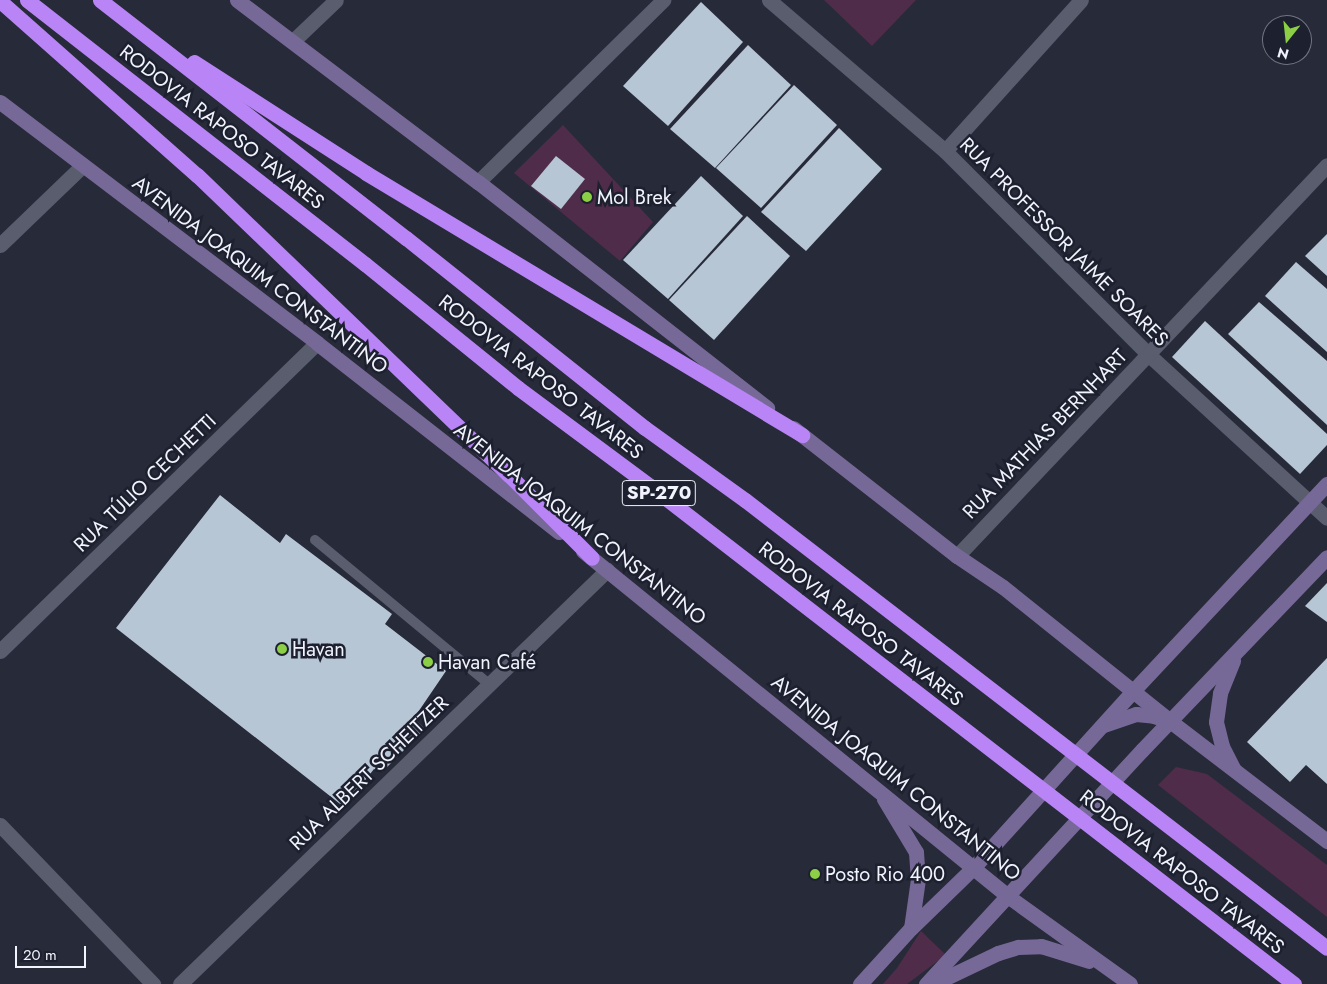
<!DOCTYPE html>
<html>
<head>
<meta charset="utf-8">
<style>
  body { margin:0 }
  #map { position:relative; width:1327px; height:984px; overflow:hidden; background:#272a39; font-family:Jost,sans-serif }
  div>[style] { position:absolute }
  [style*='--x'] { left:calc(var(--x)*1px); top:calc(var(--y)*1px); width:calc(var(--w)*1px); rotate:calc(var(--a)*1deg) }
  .green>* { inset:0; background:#4f2c4a }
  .building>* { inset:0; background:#b6c6d5 }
  .lane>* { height:10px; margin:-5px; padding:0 5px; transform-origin:5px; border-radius:5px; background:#595d6e }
  .street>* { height:15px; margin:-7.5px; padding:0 7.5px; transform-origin:7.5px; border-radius:7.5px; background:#595d6e }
  .secondary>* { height:15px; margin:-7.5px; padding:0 7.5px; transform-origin:7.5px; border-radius:7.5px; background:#766997 }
  .highway>* { height:15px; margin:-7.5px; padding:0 7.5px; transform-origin:7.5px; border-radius:7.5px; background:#b884f6 }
  .dots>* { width:14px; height:14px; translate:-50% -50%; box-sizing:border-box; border:2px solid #1d202f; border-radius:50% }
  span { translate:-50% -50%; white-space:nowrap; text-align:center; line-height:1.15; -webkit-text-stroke:5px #1d202f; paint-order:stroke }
  .shield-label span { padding:1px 4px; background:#1d202f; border:1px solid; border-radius:4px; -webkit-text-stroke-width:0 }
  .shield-label { font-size:19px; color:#f1f3fd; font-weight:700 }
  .street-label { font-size:20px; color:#f1f3fd }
  .poi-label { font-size:20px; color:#f1f3fd }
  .left { translate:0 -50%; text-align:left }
  .north { position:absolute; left:1262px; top:15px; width:50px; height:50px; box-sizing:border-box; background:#1d202f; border:1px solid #727481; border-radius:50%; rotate:196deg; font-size:14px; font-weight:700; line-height:20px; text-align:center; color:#f1f3fd }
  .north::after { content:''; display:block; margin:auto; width:18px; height:22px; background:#8cce45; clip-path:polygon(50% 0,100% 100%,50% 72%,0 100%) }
  .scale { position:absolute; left:15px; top:946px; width:71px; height:22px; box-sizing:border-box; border:2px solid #f1f3fd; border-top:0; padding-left:6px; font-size:15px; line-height:18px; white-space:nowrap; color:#f1f3fd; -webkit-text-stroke:4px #1d202f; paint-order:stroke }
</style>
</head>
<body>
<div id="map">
  <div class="green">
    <div style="clip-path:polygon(824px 0,916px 0,872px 46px)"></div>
    <div style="clip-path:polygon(563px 125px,653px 222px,620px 261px,514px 173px)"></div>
    <div style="clip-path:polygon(1176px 767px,1207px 774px,1327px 865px,1327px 917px,1158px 785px)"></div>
    <div style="clip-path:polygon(921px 931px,946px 955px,907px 984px,883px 984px,897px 968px)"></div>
  </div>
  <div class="building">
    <div style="clip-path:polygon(701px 2px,743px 42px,668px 126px,623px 86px)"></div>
    <div style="clip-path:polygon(748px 45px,791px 85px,715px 168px,670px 129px)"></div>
    <div style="clip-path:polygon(794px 85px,837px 125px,761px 208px,716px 168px)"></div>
    <div style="clip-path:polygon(839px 128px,882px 169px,806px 251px,761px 212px)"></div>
    <div style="clip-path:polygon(556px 156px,585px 179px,561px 209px,531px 186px)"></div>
    <div style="clip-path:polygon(701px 176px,743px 216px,668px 299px,623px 260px)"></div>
    <div style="clip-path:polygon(747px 216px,790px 256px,714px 340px,669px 300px)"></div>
    <div style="clip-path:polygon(1327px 234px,1327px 276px,1305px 256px)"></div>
    <div style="clip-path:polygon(1296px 262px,1327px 289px,1327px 352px,1265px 296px)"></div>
    <div style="clip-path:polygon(1259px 302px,1327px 361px,1327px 425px,1228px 334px)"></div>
    <div style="clip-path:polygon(1205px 321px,1327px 434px,1327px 445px,1300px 474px,1172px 357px)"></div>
    <div style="clip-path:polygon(220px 495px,280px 543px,286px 534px,392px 614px,385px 624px,446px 671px,414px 718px,425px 729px,382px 772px,374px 769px,344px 807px,116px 628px)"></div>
    <div style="clip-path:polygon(1327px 583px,1327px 622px,1305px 606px)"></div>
    <div style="clip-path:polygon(1327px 658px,1327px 784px,1306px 765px,1290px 782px,1247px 742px)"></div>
  </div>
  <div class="lane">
    <div style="--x:315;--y:540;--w:226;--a:39.6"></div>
  </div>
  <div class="street">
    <div style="--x:769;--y:0;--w:232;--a:40.6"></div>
    <div style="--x:945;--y:151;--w:288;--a:45"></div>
    <div style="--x:1149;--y:355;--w:241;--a:42.5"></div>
    <div style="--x:293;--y:41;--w:59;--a:-43.6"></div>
    <div style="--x:945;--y:151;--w:203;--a:-48"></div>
    <div style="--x:478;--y:182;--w:260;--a:-44.5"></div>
    <div style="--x:0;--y:245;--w:115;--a:-43.9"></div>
    <div style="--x:957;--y:556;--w:538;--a:-46.58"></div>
    <div style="--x:0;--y:651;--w:442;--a:-44.2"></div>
    <div style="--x:0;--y:825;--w:221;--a:46.1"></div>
    <div style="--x:180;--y:984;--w:595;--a:-44.11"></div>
  </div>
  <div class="secondary">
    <div style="--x:237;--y:0;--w:302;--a:37.1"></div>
    <div style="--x:478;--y:182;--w:367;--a:38"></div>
    <div style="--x:0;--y:102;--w:398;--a:37.2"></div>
    <div style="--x:317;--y:343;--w:307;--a:38"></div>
    <div style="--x:793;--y:428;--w:208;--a:38"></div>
    <div style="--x:957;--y:556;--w:55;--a:34"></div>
    <div style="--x:1003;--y:587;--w:214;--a:38.7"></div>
    <div style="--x:1170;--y:721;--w:198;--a:37.4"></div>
    <div style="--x:583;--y:551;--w:549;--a:39.08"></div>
    <div style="--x:1009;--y:897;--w:149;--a:35.7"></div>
    <div style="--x:1104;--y:725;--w:34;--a:-19"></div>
    <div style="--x:1136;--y:714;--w:18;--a:6"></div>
    <div style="--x:1154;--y:716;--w:13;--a:18"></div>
    <div style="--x:1233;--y:768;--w:25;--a:-117"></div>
    <div style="--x:1222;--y:746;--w:25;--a:-104"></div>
    <div style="--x:1216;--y:722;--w:29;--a:-82"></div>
    <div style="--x:1220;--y:693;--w:35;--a:-68"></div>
    <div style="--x:884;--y:799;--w:62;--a:58.9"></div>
    <div style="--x:916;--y:852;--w:27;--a:86"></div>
    <div style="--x:918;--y:879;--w:49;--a:98.1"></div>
    <div style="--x:860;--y:984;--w:76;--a:-47.7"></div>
    <div style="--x:911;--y:928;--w:86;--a:-44.1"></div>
    <div style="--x:973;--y:868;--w:239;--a:-47.9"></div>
    <div style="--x:1133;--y:691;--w:284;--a:-46.9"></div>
    <div style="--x:926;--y:984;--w:318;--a:-47.3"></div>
    <div style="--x:1142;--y:750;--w:267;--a:-46.2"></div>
    <div style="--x:933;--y:984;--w:72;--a:-25.5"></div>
    <div style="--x:998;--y:953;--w:21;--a:-17"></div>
    <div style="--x:1018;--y:947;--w:23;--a:-2"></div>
    <div style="--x:1041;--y:946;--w:50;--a:17.4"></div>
  </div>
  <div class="highway">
    <div style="--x:27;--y:0;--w:429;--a:38"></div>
    <div style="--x:365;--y:264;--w:197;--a:39"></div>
    <div style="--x:518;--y:388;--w:164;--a:36.6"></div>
    <div style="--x:650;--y:486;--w:814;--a:37.71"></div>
    <div style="--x:100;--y:0;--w:388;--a:37.9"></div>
    <div style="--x:406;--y:238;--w:305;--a:38.5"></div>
    <div style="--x:645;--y:428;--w:123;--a:35.8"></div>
    <div style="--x:745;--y:500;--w:734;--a:37.59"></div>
    <div style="--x:0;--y:1;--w:263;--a:41.5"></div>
    <div style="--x:197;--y:175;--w:433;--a:43.9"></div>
    <div style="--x:509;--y:475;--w:117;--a:45"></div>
    <div style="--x:194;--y:62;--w:205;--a:32.8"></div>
    <div style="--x:366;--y:173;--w:509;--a:31"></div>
  </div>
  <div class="dots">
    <div style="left:587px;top:197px;background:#8cce45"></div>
    <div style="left:282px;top:649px;background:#8cce45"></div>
    <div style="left:428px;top:662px;background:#8cce45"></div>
    <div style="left:815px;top:874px;background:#8cce45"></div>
  </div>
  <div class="shield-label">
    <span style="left:659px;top:493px">SP-270</span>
  </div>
  <div class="street-label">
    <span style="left:222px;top:127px;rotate:38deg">RODOVIA RAPOSO TAVARES</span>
    <span style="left:1064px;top:242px;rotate:45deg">RUA PROFESSOR JAIME SOARES</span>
    <span style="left:260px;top:275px;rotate:37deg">AVENIDA JOAQUIM CONSTANTINO</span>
    <span style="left:541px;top:377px;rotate:38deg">RODOVIA RAPOSO TAVARES</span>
    <span style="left:1045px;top:434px;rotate:-46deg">RUA MATHIAS BERNHART</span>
    <span style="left:145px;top:483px;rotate:-44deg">RUA TÚLIO CECHETTI</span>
    <span style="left:580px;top:524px;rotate:38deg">AVENIDA JOAQUIM CONSTANTINO</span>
    <span style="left:861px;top:624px;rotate:38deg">RODOVIA RAPOSO TAVARES</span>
    <span style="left:369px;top:773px;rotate:-44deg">RUA ALBERT SCHEITZER</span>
    <span style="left:896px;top:778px;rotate:39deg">AVENIDA JOAQUIM CONSTANTINO</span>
    <span style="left:1182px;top:872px;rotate:38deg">RODOVIA RAPOSO TAVARES</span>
  </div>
  <div class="poi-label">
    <span class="left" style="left:597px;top:197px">Mol Brek</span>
    <span class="left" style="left:292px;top:649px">Havan</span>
    <span class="left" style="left:438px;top:662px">Havan Café</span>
    <span class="left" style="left:825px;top:874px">Posto Rio 400</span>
  </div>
  <div class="north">N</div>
  <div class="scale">20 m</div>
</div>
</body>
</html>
